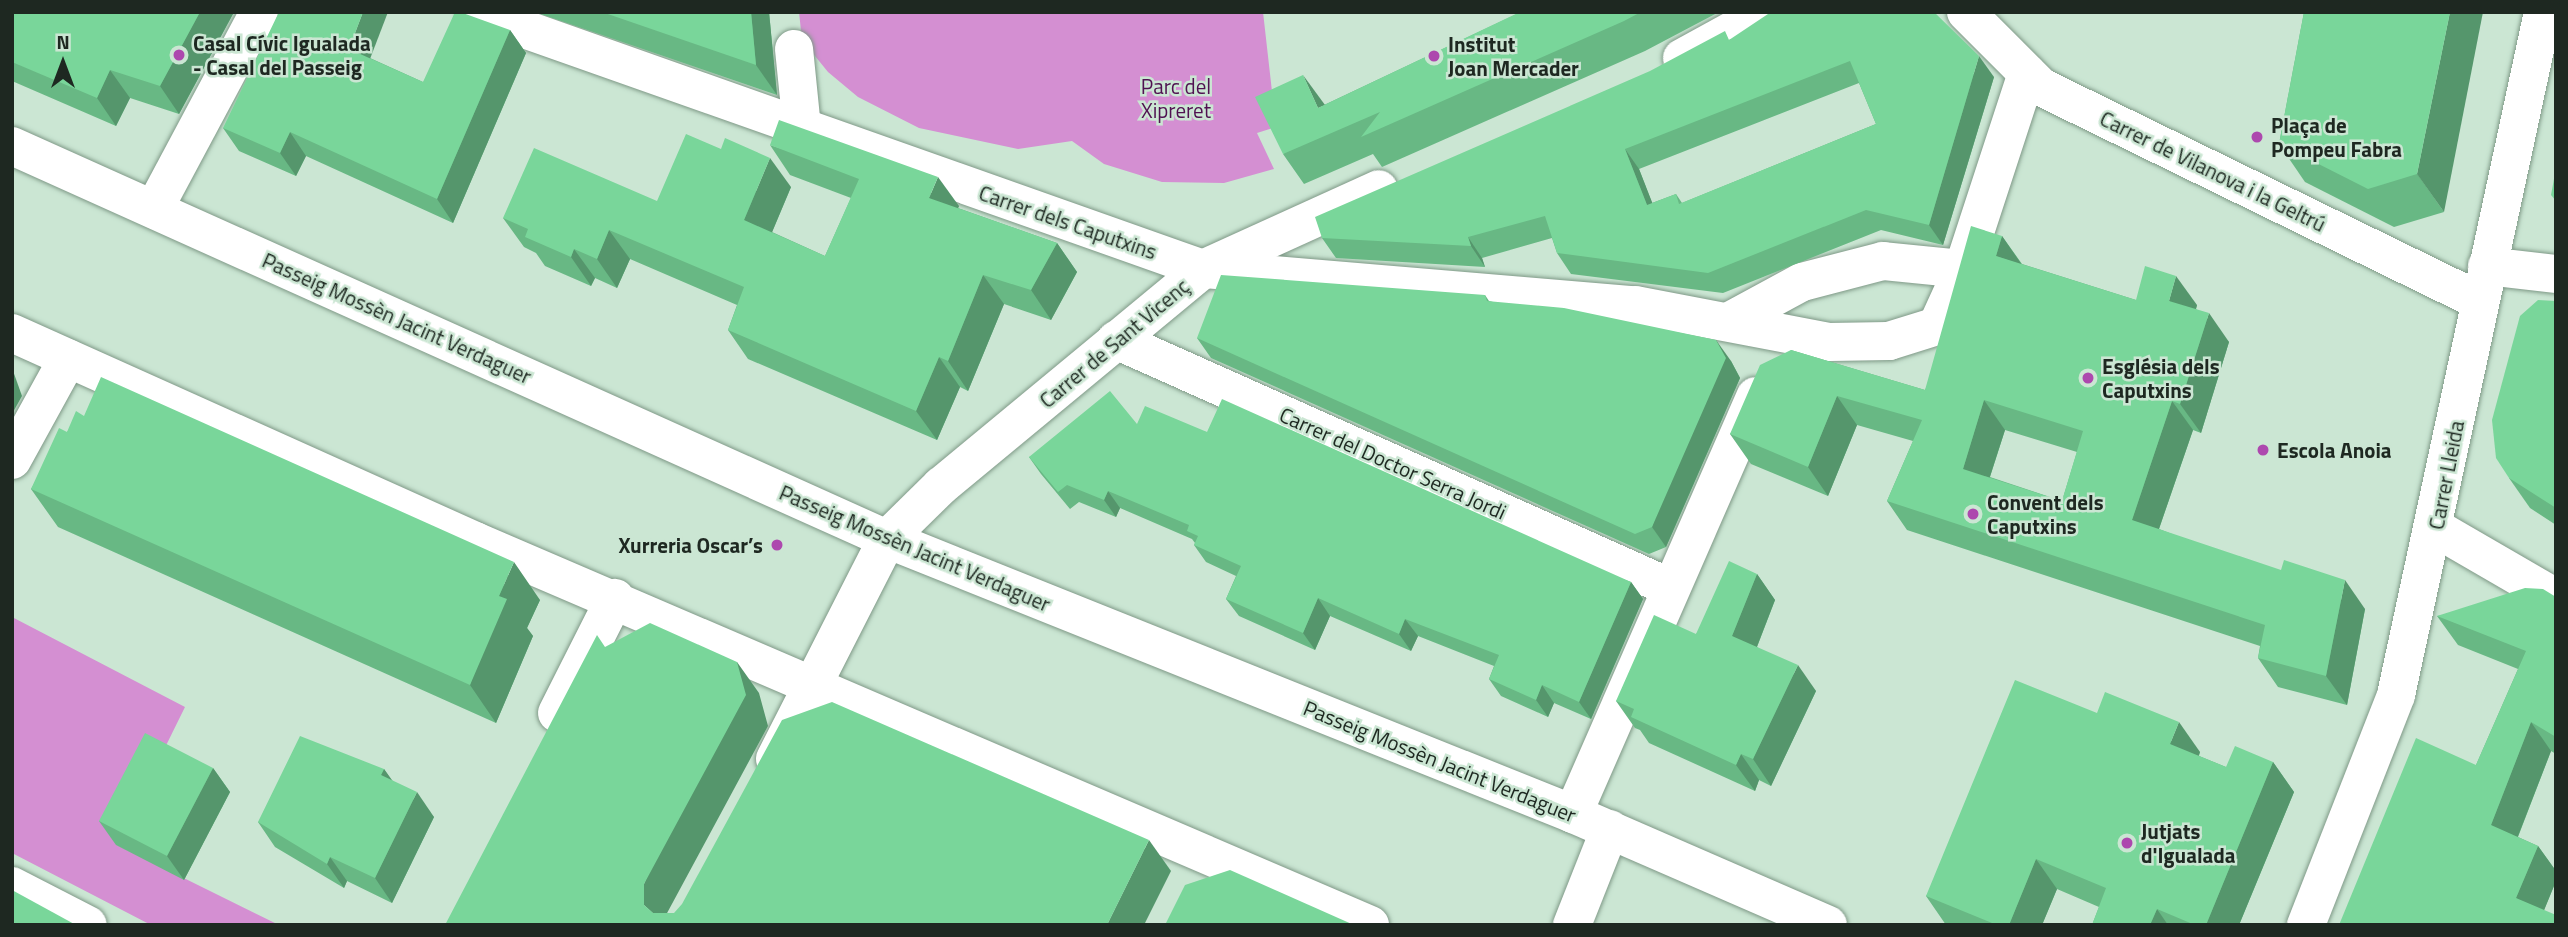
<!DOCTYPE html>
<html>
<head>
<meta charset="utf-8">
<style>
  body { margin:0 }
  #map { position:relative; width:2568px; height:937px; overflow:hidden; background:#cbe6d3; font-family:"Titillium Web",sans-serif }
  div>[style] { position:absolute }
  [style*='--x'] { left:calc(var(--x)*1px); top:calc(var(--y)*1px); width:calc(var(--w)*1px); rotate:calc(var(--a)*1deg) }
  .green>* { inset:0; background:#d48fd2 }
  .roads { filter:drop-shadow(0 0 2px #7f9987) drop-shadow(0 0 2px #7f9987) }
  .minor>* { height:38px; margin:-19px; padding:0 19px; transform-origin:19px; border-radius:19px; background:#fff }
  .wall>* { inset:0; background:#68b884 }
  .shaded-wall>* { inset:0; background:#55966c }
  .building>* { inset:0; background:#79d69a }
  .dots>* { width:19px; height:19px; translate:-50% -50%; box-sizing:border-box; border:4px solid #cbe6d3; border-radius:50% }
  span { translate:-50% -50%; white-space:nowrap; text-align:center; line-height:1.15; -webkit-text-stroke:5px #cbe6d3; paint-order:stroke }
  .poi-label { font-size:21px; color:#1e2821; font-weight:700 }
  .left { translate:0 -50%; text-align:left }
  .right { translate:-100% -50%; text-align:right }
  .park-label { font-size:21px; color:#501151 }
  .street-label { font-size:21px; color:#1e2821 }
  .frame { position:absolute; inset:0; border:14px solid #1e2821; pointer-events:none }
  .north { position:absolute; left:28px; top:28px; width:70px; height:70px; -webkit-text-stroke:5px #cbe6d3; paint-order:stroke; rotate:0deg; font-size:19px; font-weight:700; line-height:28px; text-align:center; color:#1e2821 }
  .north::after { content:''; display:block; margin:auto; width:24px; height:32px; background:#1e2821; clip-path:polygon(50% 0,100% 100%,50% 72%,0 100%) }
</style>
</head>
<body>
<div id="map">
  <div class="green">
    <div style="clip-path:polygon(799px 12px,1263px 12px,1276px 127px,1257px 133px,1274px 169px,1224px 183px,1162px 182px,1104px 164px,1072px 141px,1018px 149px,919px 128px,858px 97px,828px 72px,802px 40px)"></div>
    <div style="clip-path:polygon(12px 617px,185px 707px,117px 845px,279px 925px,151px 925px,12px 853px)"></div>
  </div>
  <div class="roads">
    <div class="minor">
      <div style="--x:476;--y:12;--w:771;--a:19.47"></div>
      <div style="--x:1203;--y:269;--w:433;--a:4.8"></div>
      <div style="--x:1635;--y:305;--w:197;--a:10.8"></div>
      <div style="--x:1829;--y:342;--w:60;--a:-1"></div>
      <div style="--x:1889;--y:341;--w:50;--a:-17.4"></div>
      <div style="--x:1937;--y:326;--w:63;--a:-65.5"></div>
      <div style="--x:1963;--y:269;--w:206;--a:-71.9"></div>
      <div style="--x:1966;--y:12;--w:106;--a:45"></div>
      <div style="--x:2041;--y:87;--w:488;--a:26"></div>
      <div style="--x:794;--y:49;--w:79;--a:84.2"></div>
      <div style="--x:1682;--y:58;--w:96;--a:-28.7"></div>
      <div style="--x:12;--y:146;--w:959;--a:24.19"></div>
      <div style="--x:887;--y:539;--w:739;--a:21.84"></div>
      <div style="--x:1573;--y:814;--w:278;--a:23.5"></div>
      <div style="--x:154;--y:209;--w:223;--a:-61.9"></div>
      <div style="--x:2487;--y:266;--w:69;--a:6.6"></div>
      <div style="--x:1728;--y:322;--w:84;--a:-28.4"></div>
      <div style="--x:1802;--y:282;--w:84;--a:-14.5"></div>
      <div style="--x:1883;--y:261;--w:80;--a:5.7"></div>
      <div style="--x:12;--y:333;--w:508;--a:24.19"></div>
      <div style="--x:475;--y:541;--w:974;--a:23.22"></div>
      <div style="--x:1116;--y:340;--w:606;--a:24.07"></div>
      <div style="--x:12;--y:460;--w:116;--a:-61.2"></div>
      <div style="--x:2437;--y:529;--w:138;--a:30.1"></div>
      <div style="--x:557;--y:713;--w:129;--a:-63.2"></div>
      <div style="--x:775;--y:759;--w:247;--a:-63"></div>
      <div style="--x:887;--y:539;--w:76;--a:-44.5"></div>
      <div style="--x:941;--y:486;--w:340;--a:-39.6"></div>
      <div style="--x:1203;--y:269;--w:193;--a:-24.4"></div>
      <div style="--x:1573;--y:814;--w:456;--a:-66.4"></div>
      <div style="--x:12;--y:886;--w:85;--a:27.2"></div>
      <div style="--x:1572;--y:925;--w:103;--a:-68.4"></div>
      <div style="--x:2306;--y:925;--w:247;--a:-68.6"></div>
      <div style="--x:2396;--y:695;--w:699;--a:-77.85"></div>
    </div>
  </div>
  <div class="wall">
    <div style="clip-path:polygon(12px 12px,234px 12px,179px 114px,130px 98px,116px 126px,12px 81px)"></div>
    <div style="clip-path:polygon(535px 12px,769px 12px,777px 95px)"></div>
    <div style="clip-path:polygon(1521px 12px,1719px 12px,1645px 51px,1382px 167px,1373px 154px,1304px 184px,1283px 154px,1324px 105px)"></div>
    <div style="clip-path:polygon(2304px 12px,2444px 212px,2394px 227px,2305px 182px,2279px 144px)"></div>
    <div style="clip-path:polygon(510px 30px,526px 53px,453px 223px,306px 156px,296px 176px,239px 151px,223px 128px,370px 58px,423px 82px)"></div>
    <div style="clip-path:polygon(evenodd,1731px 39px,1994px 77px,1943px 245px,1881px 230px,1723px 293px,1571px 274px,1557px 253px,1552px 238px,1482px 258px,1485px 267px,1336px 258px,1322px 238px,1731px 39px,1859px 83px,1876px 124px,1682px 203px,1676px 194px,1652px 203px,1639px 169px,1859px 83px)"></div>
    <div style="clip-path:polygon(770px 145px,959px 206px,958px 208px,1057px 243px,1077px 272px,1051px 320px,1004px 304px,968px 391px,960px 387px,937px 440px,748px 359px,728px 330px,737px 305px,630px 259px,617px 288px,595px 278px,591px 286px,545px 266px,536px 253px,524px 247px,503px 218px,791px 187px,772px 232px,825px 256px,851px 198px,790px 175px)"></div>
    <div style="clip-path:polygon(evenodd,2002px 236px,2022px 264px,2136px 300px,2197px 305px,2196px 309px,2229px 342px,2201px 433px,2193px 430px,2159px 529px,2365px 609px,2347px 705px,2278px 687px,2258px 658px,2260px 646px,1907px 530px,1887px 501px,1913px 441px,1857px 425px,1828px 496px,1751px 464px,1730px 434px,1791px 350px,1925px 390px,2002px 236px,2005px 430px,2077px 452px,2062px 501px,1990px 477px,2005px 430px)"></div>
    <div style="clip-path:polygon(1485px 295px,1489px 301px,1731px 361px,1740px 378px,1666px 547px,1649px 554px,1211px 358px,1197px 338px)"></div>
    <div style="clip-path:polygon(2556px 301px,2556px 525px,2530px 508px,2509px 478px)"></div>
    <div style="clip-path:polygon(84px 416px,540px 600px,527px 628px,533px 636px,496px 723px,58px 527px,31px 489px,67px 432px)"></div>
    <div style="clip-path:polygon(1137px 424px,1207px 432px,1631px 582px,1643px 599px,1591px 719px,1554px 703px,1548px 717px,1501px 696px,1489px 679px,1494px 666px,1418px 636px,1411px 651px,1330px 616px,1315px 650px,1239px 616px,1226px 599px,1236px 576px,1206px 562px,1194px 545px,1195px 543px,1192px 539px,1120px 508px,1116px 517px,1079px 502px,1070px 509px,1041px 474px,1029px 457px)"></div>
    <div style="clip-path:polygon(1757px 574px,1775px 600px,1757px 647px,1816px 691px,1771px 786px,1759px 780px,1755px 791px,1649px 743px,1640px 730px,1635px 728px,1616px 701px,1696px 634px)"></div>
    <div style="clip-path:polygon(2556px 597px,2556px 754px,2551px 751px,2518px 837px,2538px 846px,2556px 871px,2556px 881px,2544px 910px,2339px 925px,2476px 765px,2518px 669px,2458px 645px,2437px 616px)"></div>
    <div style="clip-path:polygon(2097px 713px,2200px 752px,2199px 756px,2226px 767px,2273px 762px,2294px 792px,2239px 925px,2092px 925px,2099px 907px,2057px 889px,2042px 925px,1946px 925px,1926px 896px)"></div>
    <div style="clip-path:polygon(213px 768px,230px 792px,184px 880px,116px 845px,99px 821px)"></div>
    <div style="clip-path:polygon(384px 769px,392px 781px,434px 817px,392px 903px,347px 881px,344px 888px,275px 847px,258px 822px)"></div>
  </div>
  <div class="shaded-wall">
    <div style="clip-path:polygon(200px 12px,234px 12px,179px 114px,160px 86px)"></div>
    <div style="clip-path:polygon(363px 12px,388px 12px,365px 72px,349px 49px)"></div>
    <div style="clip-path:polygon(751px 12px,769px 12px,777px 95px,756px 65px)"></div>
    <div style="clip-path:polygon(2450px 12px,2483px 12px,2444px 212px,2417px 174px)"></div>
    <div style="clip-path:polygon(510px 30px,526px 53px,453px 223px,437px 199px)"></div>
    <div style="clip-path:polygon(1979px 56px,1994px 77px,1943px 245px,1929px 225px)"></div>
    <div style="clip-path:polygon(110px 70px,130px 98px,116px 126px,97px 98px)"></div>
    <div style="clip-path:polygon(1303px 75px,1325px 105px,1318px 108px)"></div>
    <div style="clip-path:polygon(290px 132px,306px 156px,296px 176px,280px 153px)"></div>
    <div style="clip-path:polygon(1625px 149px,1639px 169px,1661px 225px,1647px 205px)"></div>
    <div style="clip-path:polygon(770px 158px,791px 187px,765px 249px,744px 220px)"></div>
    <div style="clip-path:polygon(938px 177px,959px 206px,949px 228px,929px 198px)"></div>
    <div style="clip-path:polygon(609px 230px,630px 259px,617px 288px,597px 259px)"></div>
    <div style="clip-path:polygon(2002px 236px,2022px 265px,1996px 256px)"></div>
    <div style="clip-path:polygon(1468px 237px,1482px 258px,1485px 267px,1471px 246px)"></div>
    <div style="clip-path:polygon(1057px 243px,1077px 272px,1051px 320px,1031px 290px)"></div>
    <div style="clip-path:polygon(574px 249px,595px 278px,591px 286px,571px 257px)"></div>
    <div style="clip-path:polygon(983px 275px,1004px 304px,968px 391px,948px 361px)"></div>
    <div style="clip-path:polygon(2176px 276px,2197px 305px,2190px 330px,2169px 301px)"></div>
    <div style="clip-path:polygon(2209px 313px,2229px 342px,2201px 433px,2180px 404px)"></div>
    <div style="clip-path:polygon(1716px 340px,1731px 361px,1740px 378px,1666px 547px,1652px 527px)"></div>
    <div style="clip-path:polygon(939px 357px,960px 387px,937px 440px,916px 411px)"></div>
    <div style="clip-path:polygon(12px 368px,22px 396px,12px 414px)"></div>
    <div style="clip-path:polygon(1837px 396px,1857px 425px,1828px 496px,1808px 467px)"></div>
    <div style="clip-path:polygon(1984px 400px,2005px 430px,1983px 498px,1963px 469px)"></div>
    <div style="clip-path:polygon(2172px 401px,2193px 430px,2152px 549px,2132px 520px)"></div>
    <div style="clip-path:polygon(1108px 491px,1120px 508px,1116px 517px,1104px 500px)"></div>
    <div style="clip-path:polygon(514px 562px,540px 600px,527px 628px,533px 636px,496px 723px,470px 685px,499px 596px)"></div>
    <div style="clip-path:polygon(1757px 574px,1775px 600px,1751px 662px,1732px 636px)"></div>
    <div style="clip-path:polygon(2345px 580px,2365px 609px,2347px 705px,2326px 676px)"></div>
    <div style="clip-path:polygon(1631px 582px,1643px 599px,1591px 719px,1579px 702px)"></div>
    <div style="clip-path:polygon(1318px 598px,1330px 616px,1315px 650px,1303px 633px)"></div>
    <div style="clip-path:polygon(1405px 619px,1418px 636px,1411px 651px,1399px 634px)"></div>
    <div style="clip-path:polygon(737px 662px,759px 693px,768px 726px,666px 915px,666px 925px,644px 905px,644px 884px)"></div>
    <div style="clip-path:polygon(1798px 665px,1816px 691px,1771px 786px,1753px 759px)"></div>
    <div style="clip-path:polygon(1542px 685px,1554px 703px,1548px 717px,1536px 700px)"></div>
    <div style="clip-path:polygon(2179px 722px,2200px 752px,2191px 774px,2170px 744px)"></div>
    <div style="clip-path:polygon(2531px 722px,2551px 751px,2511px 854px,2491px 825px)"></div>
    <div style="clip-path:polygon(1741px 754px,1759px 780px,1755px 791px,1736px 765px)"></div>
    <div style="clip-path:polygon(2273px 762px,2294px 792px,2239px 925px,2206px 925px)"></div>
    <div style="clip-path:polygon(213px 768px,230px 792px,184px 880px,167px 856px)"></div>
    <div style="clip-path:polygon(384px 769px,402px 794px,381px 775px)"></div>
    <div style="clip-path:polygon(417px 792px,434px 817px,392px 903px,375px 878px)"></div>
    <div style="clip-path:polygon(1149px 840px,1171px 871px,1144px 925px,1107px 925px)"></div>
    <div style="clip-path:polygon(2538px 846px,2556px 871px,2556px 881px,2538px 925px,2516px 898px)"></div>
    <div style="clip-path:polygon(330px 857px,347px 881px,344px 888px,327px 864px)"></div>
    <div style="clip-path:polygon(2036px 859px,2057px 889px,2042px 925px,2009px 925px)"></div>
    <div style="clip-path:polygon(2157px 909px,2168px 925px,2150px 925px)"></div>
  </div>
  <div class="building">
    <div style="clip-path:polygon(12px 12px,200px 12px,160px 86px,110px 70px,97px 98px,12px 62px)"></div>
    <div style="clip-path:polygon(279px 12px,363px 12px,349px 49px,423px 82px,455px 12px,460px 12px,510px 30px,437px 199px,290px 132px,280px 153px,223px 128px)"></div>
    <div style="clip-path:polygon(602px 12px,751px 12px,756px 65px)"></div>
    <div style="clip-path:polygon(1520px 12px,1641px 12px,1624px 21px,1361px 137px,1380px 112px,1283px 154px,1255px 97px,1303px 75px,1318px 108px)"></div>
    <div style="clip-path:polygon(evenodd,1771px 12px,1934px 12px,1979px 56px,1929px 225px,1866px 210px,1708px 273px,1557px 253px,1545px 216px,1468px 237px,1471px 246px,1322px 238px,1315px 217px,1650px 71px,1725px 31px,1729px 40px,1771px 12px,1850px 61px,1876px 124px,1679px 204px,1676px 194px,1647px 205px,1625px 149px,1850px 61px)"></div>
    <div style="clip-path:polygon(2304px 12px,2450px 12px,2417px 174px,2368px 189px,2279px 144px)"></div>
    <div style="clip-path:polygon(779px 120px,938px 177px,929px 198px,1057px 243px,1031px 290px,983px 275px,948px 361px,939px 357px,916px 411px,728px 330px,744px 287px,609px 230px,597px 259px,574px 249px,571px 257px,525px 237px,528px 229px,503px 218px,534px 148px,657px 201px,686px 134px,721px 149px,725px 138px,770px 158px,744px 220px,825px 256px,859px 179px,770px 145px)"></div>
    <div style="clip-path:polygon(2556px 168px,2556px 201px,2551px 195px)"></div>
    <div style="clip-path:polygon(evenodd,1971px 226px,2002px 236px,1996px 256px,2136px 300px,2145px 266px,2176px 276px,2169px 301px,2209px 313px,2180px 404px,2172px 401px,2132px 520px,2281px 570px,2284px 560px,2345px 580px,2326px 676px,2258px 658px,2265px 625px,1887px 501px,1922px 420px,1837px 396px,1808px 467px,1730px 434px,1760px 365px,1791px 350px,1925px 390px,1971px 226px,1984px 400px,2083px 431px,2062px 501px,1963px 469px,1984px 400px)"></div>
    <div style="clip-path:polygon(1221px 275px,1485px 295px,1487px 301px,1564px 308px,1716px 340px,1726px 358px,1652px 527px,1635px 534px,1197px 338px)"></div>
    <div style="clip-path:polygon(2538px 300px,2556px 301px,2556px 508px,2509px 478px,2496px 458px,2492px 420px,2520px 316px)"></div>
    <div style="clip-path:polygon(101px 377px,514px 562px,499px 596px,507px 599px,470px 685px,31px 489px,59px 428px,67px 432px,76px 411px,84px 416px)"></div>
    <div style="clip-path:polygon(1110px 391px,1137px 424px,1145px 406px,1207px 432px,1222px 399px,1631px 582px,1579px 702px,1542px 685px,1536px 700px,1489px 679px,1499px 655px,1405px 619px,1399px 634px,1318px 598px,1303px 633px,1226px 599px,1241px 566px,1194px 545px,1198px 536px,1187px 531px,1189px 525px,1108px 491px,1104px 500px,1067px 485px,1058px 492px,1029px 457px)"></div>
    <div style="clip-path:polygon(1729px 561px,1757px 574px,1732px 636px,1798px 665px,1753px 759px,1741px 754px,1736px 765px,1631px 717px,1634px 709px,1616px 701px,1654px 615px,1696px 634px)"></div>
    <div style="clip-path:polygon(2525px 588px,2543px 589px,2556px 597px,2556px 737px,2531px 722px,2491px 825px,2538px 846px,2516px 898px,2556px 915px,2556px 925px,2339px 925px,2416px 738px,2476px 765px,2526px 651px,2437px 616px)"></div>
    <div style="clip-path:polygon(650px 623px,737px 662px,746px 695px,644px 884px,644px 905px,653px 913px,674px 913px,682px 904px,782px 720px,832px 702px,1149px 840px,1107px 925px,445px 925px,597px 635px,605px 647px)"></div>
    <div style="clip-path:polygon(2015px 680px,2097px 713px,2105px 692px,2179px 722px,2170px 744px,2226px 767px,2235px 746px,2273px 762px,2206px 925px,2195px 925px,2157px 909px,2150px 925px,2092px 925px,2106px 888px,2036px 859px,2009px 925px,1997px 925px,1926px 896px)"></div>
    <div style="clip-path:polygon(145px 733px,213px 768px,167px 856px,99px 821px)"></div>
    <div style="clip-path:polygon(300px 736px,384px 769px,381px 775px,417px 792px,375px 878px,330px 857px,327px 864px,258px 822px)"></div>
    <div style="clip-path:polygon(1230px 870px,1354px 925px,1165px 925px,1185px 885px)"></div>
    <div style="clip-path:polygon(12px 890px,76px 925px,12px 925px)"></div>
  </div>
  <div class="dots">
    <div style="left:179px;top:55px;background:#ad48ae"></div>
    <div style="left:1434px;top:56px;background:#ad48ae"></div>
    <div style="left:2257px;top:137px;background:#ad48ae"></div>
    <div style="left:2088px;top:378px;background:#ad48ae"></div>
    <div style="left:2263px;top:450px;background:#ad48ae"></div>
    <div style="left:1973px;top:514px;background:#ad48ae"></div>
    <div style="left:777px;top:545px;background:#ad48ae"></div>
    <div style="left:2127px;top:843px;background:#ad48ae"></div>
  </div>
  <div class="poi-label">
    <span class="left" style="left:193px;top:55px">Casal Cívic Igualada<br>- Casal del Passeig</span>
    <span class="left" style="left:1448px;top:56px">Institut<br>Joan Mercader</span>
    <span class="left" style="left:2271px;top:137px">Plaça de<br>Pompeu Fabra</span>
    <span class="left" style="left:2102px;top:378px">Església dels<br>Caputxins</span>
    <span class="left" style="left:2277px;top:450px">Escola Anoia</span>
    <span class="left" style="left:1987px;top:514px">Convent dels<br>Caputxins</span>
    <span class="right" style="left:763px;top:545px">Xurreria Oscar’s</span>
    <span class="left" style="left:2141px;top:843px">Jutjats<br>d'Igualada</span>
  </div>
  <div class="park-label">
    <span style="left:1176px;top:98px">Parc del<br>Xipreret</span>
  </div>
  <div class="street-label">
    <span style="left:2213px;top:171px;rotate:26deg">Carrer de Vilanova i la Geltrú</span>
    <span style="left:1068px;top:222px;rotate:19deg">Carrer dels Caputxins</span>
    <span style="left:397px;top:318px;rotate:24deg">Passeig Mossèn Jacint Verdaguer</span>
    <span style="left:1114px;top:343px;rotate:-40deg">Carrer de Sant Vicenç</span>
    <span style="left:1393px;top:463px;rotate:24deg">Carrer del Doctor Serra Jordi</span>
    <span style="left:2446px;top:475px;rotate:-79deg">Carrer Lleida</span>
    <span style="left:915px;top:548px;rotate:23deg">Passeig Mossèn Jacint Verdaguer</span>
    <span style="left:1440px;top:761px;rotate:22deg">Passeig Mossèn Jacint Verdaguer</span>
  </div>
  <div class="frame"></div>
  <div class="north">N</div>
</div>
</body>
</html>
